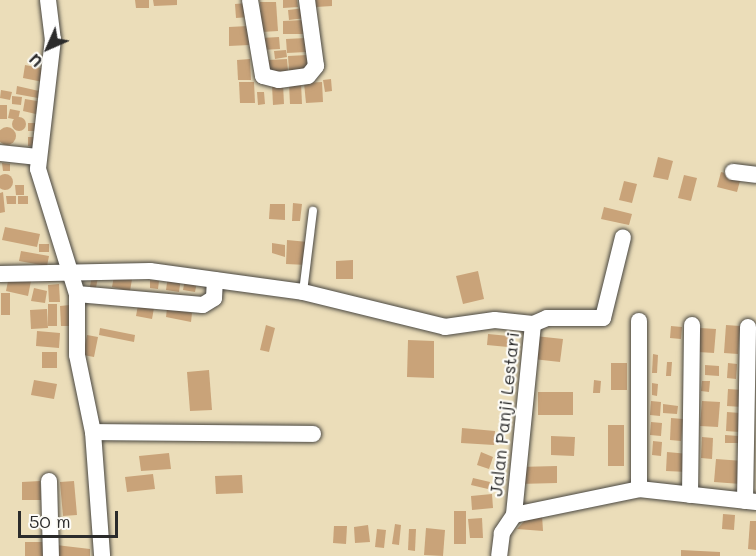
<!DOCTYPE html>
<html>
<head>
<meta charset="utf-8">
<style>
  body { margin:0 }
  #map { position:relative; width:756px; height:556px; overflow:hidden; background:#ebddb9; font-family:Mali,sans-serif }
  div>[style] { position:absolute }
  [style*='--x'] { left:calc(var(--x)*1px); top:calc(var(--y)*1px); width:calc(var(--w)*1px); rotate:calc(var(--a)*1deg) }
  .building>* { inset:0; background:#c9a379 }
  .round { border-radius:50% }
  .roads { filter:drop-shadow(0 0 2px #484640) drop-shadow(0 0 2px #484640) }
  .lane>* { height:8px; margin:-4px; padding:0 4px; transform-origin:4px; border-radius:4px; background:#fff }
  .street>* { height:16px; margin:-8px; padding:0 8px; transform-origin:8px; border-radius:8px; background:#fff }
  span { translate:-50% -50%; white-space:nowrap; text-align:center; line-height:1.15; -webkit-text-stroke:4.5px #fdfcf7; paint-order:stroke }
  .street-label { font-size:18px; color:#2b2b2b }
  .north { position:absolute; left:18px; top:18px; width:60px; height:60px; -webkit-text-stroke:4px #fdfcf7; paint-order:stroke; rotate:225deg; font-size:16px; font-weight:700; line-height:24px; text-align:center; color:#2b2b2b }
  .north::after { content:''; display:block; margin:auto; width:21px; height:27px; background:#2b2b2b; clip-path:polygon(50% 0,100% 100%,50% 72%,0 100%) }
  .scale { position:absolute; left:18px; top:511px; width:100px; height:27px; box-sizing:border-box; border:3px solid #2b2b2b; border-top:0; padding-left:8px; font-size:18px; line-height:21px; white-space:nowrap; color:#2b2b2b; -webkit-text-stroke:4px #fdfcf7; paint-order:stroke }
</style>
</head>
<body>
<div id="map">
  <div class="building">
    <div style="clip-path:polygon(135px 0,149px 0,149px 8px,136px 8px)"></div>
    <div style="clip-path:polygon(153px 0,177px 0,177px 5px,154px 6px)"></div>
    <div style="clip-path:polygon(283px 0,297px 0,298px 7px,283px 8px)"></div>
    <div style="clip-path:polygon(316px 0,332px 0,332px 6px,316px 7px)"></div>
    <div style="clip-path:polygon(260px 2px,276px 2px,278px 31px,262px 32px)"></div>
    <div style="clip-path:polygon(248px 3px,249px 17px,236px 18px,235px 4px)"></div>
    <div style="clip-path:polygon(305px 8px,306px 18px,289px 20px,288px 10px)"></div>
    <div style="clip-path:polygon(304px 20px,305px 34px,283px 34px,283px 21px)"></div>
    <div style="clip-path:polygon(248px 26px,249px 45px,229px 46px,229px 27px)"></div>
    <div style="clip-path:polygon(279px 37px,280px 49px,261px 50px,261px 38px)"></div>
    <div style="clip-path:polygon(306px 38px,306px 52px,287px 53px,286px 39px)"></div>
    <div style="clip-path:polygon(286px 50px,287px 57px,275px 59px,274px 51px)"></div>
    <div style="clip-path:polygon(308px 55px,308px 70px,289px 71px,288px 56px)"></div>
    <div style="clip-path:polygon(250px 59px,251px 80px,238px 80px,237px 60px)"></div>
    <div style="clip-path:polygon(287px 59px,288px 71px,269px 72px,268px 60px)"></div>
    <div style="clip-path:polygon(25px 65px,46px 69px,43px 82px,23px 78px)"></div>
    <div style="clip-path:polygon(331px 79px,332px 91px,325px 92px,323px 80px)"></div>
    <div style="clip-path:polygon(239px 82px,254px 82px,255px 103px,240px 103px)"></div>
    <div style="clip-path:polygon(322px 82px,323px 102px,306px 103px,304px 83px)"></div>
    <div style="clip-path:polygon(301px 83px,302px 104px,290px 104px,289px 84px)"></div>
    <div style="clip-path:polygon(283px 84px,284px 104px,273px 105px,272px 85px)"></div>
    <div style="clip-path:polygon(17px 86px,39px 91px,38px 98px,16px 94px)"></div>
    <div style="clip-path:polygon(1px 90px,12px 92px,10px 100px,0 98px)"></div>
    <div style="clip-path:polygon(257px 92px,264px 92px,265px 104px,258px 105px)"></div>
    <div style="clip-path:polygon(12px 96px,22px 97px,21px 105px,12px 104px)"></div>
    <div style="clip-path:polygon(25px 99px,43px 102px,40px 115px,23px 111px)"></div>
    <div style="clip-path:polygon(0 105px,7px 105px,7px 119px,0 119px)"></div>
    <div style="clip-path:polygon(10px 109px,20px 111px,18px 120px,8px 118px)"></div>
    <div class="round" style="left:12px;top:117px;width:14px;height:14px"></div>
    <div style="clip-path:polygon(28px 123px,38px 123px,38px 131px,28px 131px)"></div>
    <div class="round" style="left:-2px;top:127px;width:18px;height:18px"></div>
    <div style="clip-path:polygon(28px 137px,38px 137px,38px 145px,28px 146px)"></div>
    <div style="clip-path:polygon(658px 157px,673px 161px,668px 180px,653px 177px)"></div>
    <div style="clip-path:polygon(2px 163px,10px 164px,10px 171px,3px 171px)"></div>
    <div style="clip-path:polygon(721px 172px,741px 177px,737px 192px,717px 187px)"></div>
    <div class="round" style="left:-3px;top:174px;width:16px;height:16px"></div>
    <div style="clip-path:polygon(684px 175px,697px 178px,691px 201px,678px 198px)"></div>
    <div style="clip-path:polygon(624px 181px,637px 184px,632px 203px,619px 200px)"></div>
    <div style="clip-path:polygon(15px 185px,24px 185px,24px 195px,16px 195px)"></div>
    <div style="clip-path:polygon(3px 192px,5px 212px,0 213px,0 193px)"></div>
    <div style="clip-path:polygon(6px 196px,16px 196px,16px 204px,7px 204px)"></div>
    <div style="clip-path:polygon(18px 196px,28px 196px,28px 204px,18px 204px)"></div>
    <div style="clip-path:polygon(293px 203px,302px 204px,300px 221px,292px 221px)"></div>
    <div style="clip-path:polygon(270px 204px,285px 204px,285px 220px,269px 219px)"></div>
    <div style="clip-path:polygon(604px 207px,632px 214px,629px 225px,601px 219px)"></div>
    <div style="clip-path:polygon(5px 227px,40px 234px,37px 247px,2px 240px)"></div>
    <div style="clip-path:polygon(287px 240px,308px 242px,307px 265px,286px 264px)"></div>
    <div style="clip-path:polygon(272px 243px,285px 245px,285px 257px,272px 253px)"></div>
    <div style="clip-path:polygon(39px 244px,49px 244px,49px 252px,39px 252px)"></div>
    <div style="clip-path:polygon(21px 251px,49px 256px,47px 266px,19px 261px)"></div>
    <div style="clip-path:polygon(353px 260px,353px 279px,336px 279px,336px 261px)"></div>
    <div style="clip-path:polygon(93px 270px,99px 272px,95px 293px,89px 292px)"></div>
    <div style="clip-path:polygon(478px 271px,484px 299px,463px 304px,456px 276px)"></div>
    <div style="clip-path:polygon(9px 276px,31px 281px,28px 296px,6px 291px)"></div>
    <div style="clip-path:polygon(114px 276px,132px 279px,130px 291px,112px 287px)"></div>
    <div style="clip-path:polygon(168px 276px,181px 278px,179px 292px,166px 290px)"></div>
    <div style="clip-path:polygon(185px 279px,197px 282px,195px 292px,183px 290px)"></div>
    <div style="clip-path:polygon(150px 280px,159px 281px,158px 289px,150px 288px)"></div>
    <div style="clip-path:polygon(59px 284px,60px 302px,49px 302px,48px 285px)"></div>
    <div style="clip-path:polygon(34px 288px,47px 291px,45px 303px,31px 301px)"></div>
    <div style="clip-path:polygon(1px 293px,10px 293px,10px 315px,1px 315px)"></div>
    <div style="clip-path:polygon(48px 304px,57px 304px,57px 326px,48px 326px)"></div>
    <div style="clip-path:polygon(70px 305px,71px 326px,61px 326px,60px 306px)"></div>
    <div style="clip-path:polygon(138px 305px,154px 308px,152px 319px,136px 316px)"></div>
    <div style="clip-path:polygon(167px 308px,192px 313px,191px 322px,166px 317px)"></div>
    <div style="clip-path:polygon(47px 309px,48px 328px,31px 329px,30px 310px)"></div>
    <div style="clip-path:polygon(266px 325px,275px 328px,269px 352px,260px 350px)"></div>
    <div style="clip-path:polygon(726px 325px,740px 326px,738px 354px,724px 353px)"></div>
    <div style="clip-path:polygon(671px 326px,682px 327px,681px 339px,670px 338px)"></div>
    <div style="clip-path:polygon(100px 328px,135px 335px,134px 342px,99px 335px)"></div>
    <div style="clip-path:polygon(700px 328px,716px 329px,714px 353px,698px 352px)"></div>
    <div style="clip-path:polygon(37px 331px,60px 333px,59px 348px,36px 346px)"></div>
    <div style="clip-path:polygon(488px 334px,509px 336px,508px 347px,487px 345px)"></div>
    <div style="clip-path:polygon(87px 335px,98px 337px,94px 357px,83px 355px)"></div>
    <div style="clip-path:polygon(535px 336px,563px 339px,560px 362px,533px 359px)"></div>
    <div style="clip-path:polygon(408px 340px,434px 341px,434px 378px,407px 377px)"></div>
    <div style="clip-path:polygon(42px 352px,57px 352px,57px 368px,42px 368px)"></div>
    <div style="clip-path:polygon(653px 354px,658px 355px,657px 373px,652px 373px)"></div>
    <div style="clip-path:polygon(667px 362px,672px 362px,671px 376px,666px 376px)"></div>
    <div style="clip-path:polygon(611px 363px,627px 363px,627px 390px,611px 390px)"></div>
    <div style="clip-path:polygon(728px 363px,737px 364px,736px 379px,727px 378px)"></div>
    <div style="clip-path:polygon(705px 365px,719px 366px,719px 376px,705px 375px)"></div>
    <div style="clip-path:polygon(209px 370px,212px 410px,190px 411px,187px 372px)"></div>
    <div style="clip-path:polygon(34px 380px,57px 384px,54px 399px,31px 395px)"></div>
    <div style="clip-path:polygon(594px 380px,601px 381px,600px 393px,593px 393px)"></div>
    <div style="clip-path:polygon(702px 381px,710px 381px,709px 392px,701px 391px)"></div>
    <div style="clip-path:polygon(652px 383px,658px 384px,657px 396px,652px 395px)"></div>
    <div style="clip-path:polygon(728px 389px,743px 390px,742px 407px,727px 406px)"></div>
    <div style="clip-path:polygon(538px 392px,573px 392px,573px 415px,538px 415px)"></div>
    <div style="clip-path:polygon(651px 401px,661px 402px,660px 416px,650px 415px)"></div>
    <div style="clip-path:polygon(702px 401px,720px 402px,718px 427px,700px 426px)"></div>
    <div style="clip-path:polygon(663px 404px,678px 406px,677px 414px,663px 413px)"></div>
    <div style="clip-path:polygon(727px 412px,740px 413px,739px 432px,726px 431px)"></div>
    <div style="clip-path:polygon(671px 418px,683px 419px,681px 441px,670px 440px)"></div>
    <div style="clip-path:polygon(651px 422px,662px 423px,661px 436px,650px 435px)"></div>
    <div style="clip-path:polygon(608px 425px,624px 425px,624px 466px,608px 466px)"></div>
    <div style="clip-path:polygon(462px 428px,495px 431px,494px 445px,461px 443px)"></div>
    <div style="clip-path:polygon(725px 435px,739px 436px,738px 443px,725px 443px)"></div>
    <div style="clip-path:polygon(551px 436px,575px 437px,574px 456px,551px 455px)"></div>
    <div style="clip-path:polygon(702px 437px,713px 438px,712px 459px,701px 458px)"></div>
    <div style="clip-path:polygon(653px 441px,662px 442px,661px 456px,652px 455px)"></div>
    <div style="clip-path:polygon(481px 452px,493px 457px,489px 469px,477px 465px)"></div>
    <div style="clip-path:polygon(667px 452px,689px 454px,688px 472px,666px 471px)"></div>
    <div style="clip-path:polygon(169px 453px,171px 469px,141px 471px,139px 456px)"></div>
    <div style="clip-path:polygon(716px 459px,743px 461px,741px 484px,714px 482px)"></div>
    <div style="clip-path:polygon(557px 466px,557px 483px,518px 484px,518px 467px)"></div>
    <div style="clip-path:polygon(153px 474px,155px 489px,127px 492px,125px 477px)"></div>
    <div style="clip-path:polygon(242px 475px,243px 493px,216px 494px,215px 476px)"></div>
    <div style="clip-path:polygon(473px 478px,490px 482px,488px 489px,471px 485px)"></div>
    <div style="clip-path:polygon(40px 481px,41px 500px,22px 500px,22px 482px)"></div>
    <div style="clip-path:polygon(74px 481px,77px 515px,63px 516px,60px 482px)"></div>
    <div style="clip-path:polygon(492px 494px,493px 508px,472px 510px,471px 496px)"></div>
    <div style="clip-path:polygon(454px 511px,466px 511px,466px 544px,454px 544px)"></div>
    <div style="clip-path:polygon(723px 514px,735px 515px,734px 530px,722px 529px)"></div>
    <div style="clip-path:polygon(542px 515px,543px 531px,517px 529px,529px 516px)"></div>
    <div style="clip-path:polygon(482px 518px,483px 538px,470px 538px,468px 519px)"></div>
    <div style="clip-path:polygon(750px 521px,756px 521px,756px 550px,748px 549px)"></div>
    <div style="clip-path:polygon(395px 524px,401px 525px,399px 545px,392px 544px)"></div>
    <div style="clip-path:polygon(368px 525px,370px 542px,355px 543px,354px 527px)"></div>
    <div style="clip-path:polygon(334px 526px,347px 526px,346px 544px,333px 543px)"></div>
    <div style="clip-path:polygon(426px 528px,445px 530px,443px 556px,424px 555px)"></div>
    <div style="clip-path:polygon(377px 529px,386px 530px,384px 548px,375px 547px)"></div>
    <div style="clip-path:polygon(409px 529px,416px 529px,415px 551px,408px 550px)"></div>
    <div style="clip-path:polygon(25px 542px,43px 542px,43px 556px,25px 556px)"></div>
    <div style="clip-path:polygon(56px 545px,90px 549px,90px 556px,56px 556px)"></div>
    <div style="clip-path:polygon(681px 550px,720px 552px,720px 556px,681px 556px)"></div>
  </div>
  <div class="roads">
    <div class="lane">
      <div style="--x:303;--y:292;--w:82;--a:-83"></div>
    </div>
    <div class="street">
      <div style="--x:48;--y:0;--w:39;--a:83"></div>
      <div style="--x:53;--y:39;--w:131;--a:96.6"></div>
      <div style="--x:38;--y:169;--w:131;--a:72.7"></div>
      <div style="--x:77;--y:294;--w:61;--a:90"></div>
      <div style="--x:77;--y:355;--w:79;--a:78.3"></div>
      <div style="--x:93;--y:432;--w:124;--a:85.8"></div>
      <div style="--x:250;--y:0;--w:77;--a:80.3"></div>
      <div style="--x:263;--y:76;--w:16;--a:14"></div>
      <div style="--x:279;--y:80;--w:29;--a:-8"></div>
      <div style="--x:308;--y:76;--w:13;--a:-51"></div>
      <div style="--x:316;--y:66;--w:67;--a:-97.8"></div>
      <div style="--x:0;--y:153;--w:37;--a:6"></div>
      <div style="--x:733;--y:172;--w:23;--a:7"></div>
      <div style="--x:0;--y:274;--w:150;--a:-1.1"></div>
      <div style="--x:150;--y:271;--w:154;--a:7.8"></div>
      <div style="--x:303;--y:292;--w:146;--a:13.8"></div>
      <div style="--x:445;--y:327;--w:50;--a:-8"></div>
      <div style="--x:495;--y:320;--w:38;--a:6"></div>
      <div style="--x:533;--y:324;--w:192;--a:95.7"></div>
      <div style="--x:514;--y:515;--w:22;--a:124"></div>
      <div style="--x:502;--y:533;--w:23;--a:97"></div>
      <div style="--x:77;--y:294;--w:126;--a:5"></div>
      <div style="--x:203;--y:305;--w:13;--a:-32"></div>
      <div style="--x:214;--y:298;--w:18;--a:-87"></div>
      <div style="--x:533;--y:324;--w:15;--a:-23"></div>
      <div style="--x:547;--y:318;--w:56;--a:0"></div>
      <div style="--x:603;--y:318;--w:83;--a:-76.1"></div>
      <div style="--x:93;--y:432;--w:220;--a:0.5"></div>
      <div style="--x:49;--y:481;--w:75;--a:88.5"></div>
      <div style="--x:639;--y:489;--w:168;--a:-90"></div>
      <div style="--x:690;--y:495;--w:170;--a:-89.3"></div>
      <div style="--x:745;--y:501;--w:174;--a:-89"></div>
      <div style="--x:514;--y:515;--w:128;--a:-11.7"></div>
      <div style="--x:639;--y:489;--w:118;--a:6.3"></div>
    </div>
  </div>
  <div class="street-label">
    <span style="left:504px;top:414px;rotate:-84deg">Jalan Panji Lestari</span>
  </div>
  <div class="north">U</div>
  <div class="scale">50 m</div>
</div>
</body>
</html>
